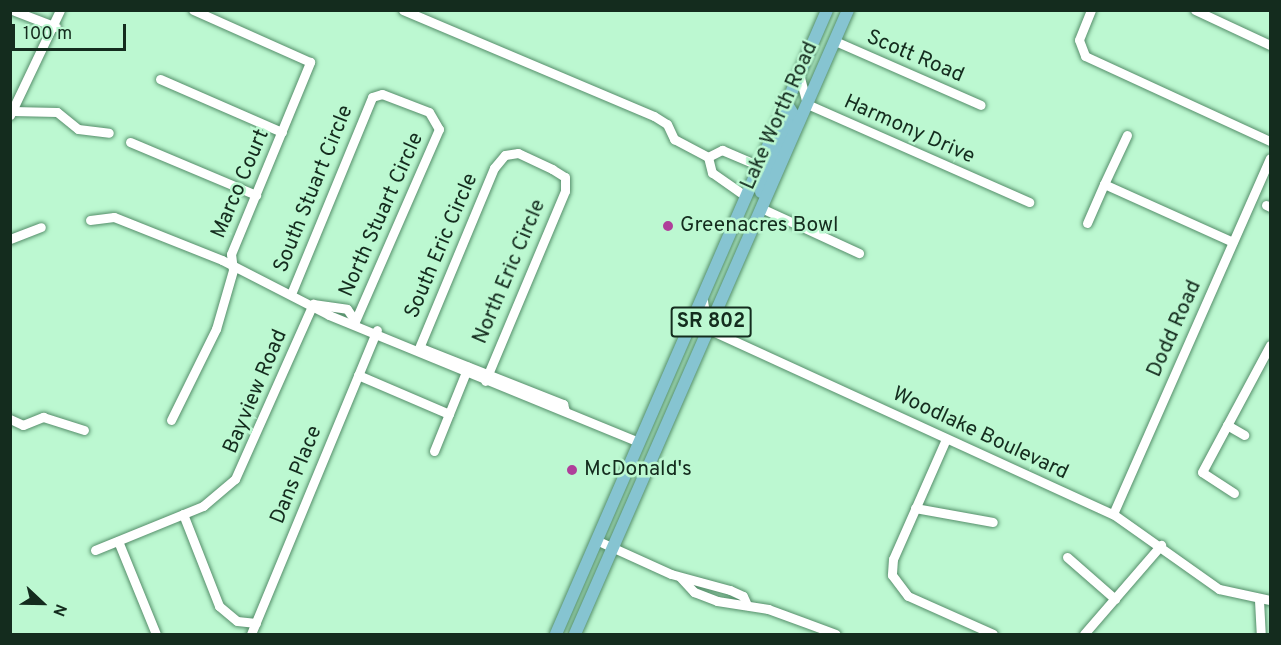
<!DOCTYPE html>
<html>
<head>
<meta charset="utf-8">
<style>
  body { margin:0 }
  #map { position:relative; width:1281px; height:645px; overflow:hidden; background:#bcf8d1; font-family:Overpass,sans-serif }
  div>[style] { position:absolute }
  [style*='--x'] { left:calc(var(--x)*1px); top:calc(var(--y)*1px); width:calc(var(--w)*1px); rotate:calc(var(--a)*1deg) }
  .roads { filter:drop-shadow(0 0 2px #558e6a) drop-shadow(0 0 2px #558e6a) }
  .minor>* { height:9px; margin:-4.5px; padding:0 4.5px; transform-origin:4.5px; border-radius:4.5px; background:#fff }
  .major>* { height:12px; margin:-6px; padding:0 6px; transform-origin:6px; border-radius:6px; background:#86c4d1 }
  .dots>* { width:16px; height:16px; translate:-50% -50%; box-sizing:border-box; border:3px solid #bcf8d1; border-radius:50% }
  span { translate:-50% -50%; white-space:nowrap; text-align:center; line-height:1.15; -webkit-text-stroke:5px #bcf8d1; paint-order:stroke }
  .shield-label span { padding:2px 4px; background:#bcf8d1; border:2px solid; border-radius:4px; -webkit-text-stroke-width:0 }
  .shield-label { font-size:20px; color:#142c1e; font-weight:700 }
  .street-label { font-size:21px; color:#142c1e }
  .poi-label { font-size:21px; color:#142c1e }
  .left { translate:0 -50%; text-align:left }
  .frame { position:absolute; inset:0; border:12px solid #142c1e; pointer-events:none }
  .north { position:absolute; left:12px; top:573px; width:60px; height:60px; -webkit-text-stroke:4px #bcf8d1; paint-order:stroke; rotate:112deg; font-size:16px; font-weight:700; line-height:24px; text-align:center; color:#142c1e }
  .north::after { content:''; display:block; margin:auto; width:21px; height:27px; background:#142c1e; clip-path:polygon(50% 0,100% 100%,50% 72%,0 100%) }
  .scale { position:absolute; left:12px; top:24px; width:114px; height:27px; box-sizing:border-box; border:3px solid #142c1e; border-top:0; padding-left:8px; font-size:18px; line-height:21px; white-space:nowrap; color:#142c1e; -webkit-text-stroke:4px #bcf8d1; paint-order:stroke }
</style>
</head>
<body>
<div id="map">
  <div class="roads">
    <div class="minor">
      <div style="--x:12;--y:10;--w:47;--a:21.1"></div>
      <div style="--x:403;--y:10;--w:272;--a:22.9"></div>
      <div style="--x:654;--y:116;--w:15;--a:32"></div>
      <div style="--x:667;--y:124;--w:17;--a:65"></div>
      <div style="--x:674;--y:139;--w:38;--a:28"></div>
      <div style="--x:1091;--y:10;--w:32;--a:112"></div>
      <div style="--x:1079;--y:40;--w:17;--a:69"></div>
      <div style="--x:1085;--y:56;--w:204;--a:24.7"></div>
      <div style="--x:1195;--y:10;--w:83;--a:25"></div>
      <div style="--x:835;--y:41;--w:159;--a:23.7"></div>
      <div style="--x:799;--y:74;--w:31;--a:75"></div>
      <div style="--x:807;--y:104;--w:243;--a:23.8"></div>
      <div style="--x:160;--y:79;--w:133;--a:23.5"></div>
      <div style="--x:12;--y:111;--w:45;--a:1.3"></div>
      <div style="--x:57;--y:112;--w:27;--a:39"></div>
      <div style="--x:78;--y:129;--w:31;--a:7"></div>
      <div style="--x:10;--y:115;--w:116;--a:-64.5"></div>
      <div style="--x:1127;--y:135;--w:54;--a:115.1"></div>
      <div style="--x:1104;--y:184;--w:141;--a:24.2"></div>
      <div style="--x:130;--y:142;--w:137;--a:22.8"></div>
      <div style="--x:744;--y:195;--w:39;--a:-145"></div>
      <div style="--x:712;--y:173;--w:16;--a:-104"></div>
      <div style="--x:708;--y:157;--w:16;--a:-27"></div>
      <div style="--x:722;--y:150;--w:38;--a:23"></div>
      <div style="--x:1266;--y:205;--w:4;--a:27"></div>
      <div style="--x:761;--y:208;--w:108;--a:24.7"></div>
      <div style="--x:90;--y:220;--w:24;--a:-7"></div>
      <div style="--x:114;--y:217;--w:116;--a:21.7"></div>
      <div style="--x:222;--y:260;--w:120;--a:27.2"></div>
      <div style="--x:329;--y:315;--w:332;--a:22.3"></div>
      <div style="--x:1087;--y:223;--w:43;--a:-66.4"></div>
      <div style="--x:10;--y:239;--w:33;--a:-21"></div>
      <div style="--x:291;--y:294;--w:213;--a:-67.6"></div>
      <div style="--x:372;--y:97;--w:10;--a:-17"></div>
      <div style="--x:382;--y:94;--w:50;--a:21"></div>
      <div style="--x:429;--y:112;--w:20;--a:60"></div>
      <div style="--x:439;--y:129;--w:210;--a:113.6"></div>
      <div style="--x:703;--y:301;--w:28;--a:80"></div>
      <div style="--x:708;--y:329;--w:445;--a:24.6"></div>
      <div style="--x:1113;--y:514;--w:130;--a:35.3"></div>
      <div style="--x:1219;--y:589;--w:52;--a:12.2"></div>
      <div style="--x:313;--y:304;--w:34;--a:8"></div>
      <div style="--x:347;--y:309;--w:14;--a:56"></div>
      <div style="--x:419;--y:348;--w:195;--a:-67.4"></div>
      <div style="--x:494;--y:168;--w:17;--a:-50"></div>
      <div style="--x:505;--y:155;--w:13;--a:-9"></div>
      <div style="--x:518;--y:153;--w:38;--a:25"></div>
      <div style="--x:552;--y:169;--w:15;--a:32"></div>
      <div style="--x:565;--y:177;--w:14;--a:90"></div>
      <div style="--x:565;--y:191;--w:206;--a:112.8"></div>
      <div style="--x:421;--y:348;--w:153;--a:21.5"></div>
      <div style="--x:563;--y:404;--w:7;--a:74"></div>
      <div style="--x:358;--y:375;--w:99;--a:23.2"></div>
      <div style="--x:10;--y:419;--w:14;--a:25"></div>
      <div style="--x:23;--y:425;--w:22;--a:-22"></div>
      <div style="--x:43;--y:417;--w:43;--a:17.6"></div>
      <div style="--x:171;--y:420;--w:102;--a:-63.7"></div>
      <div style="--x:216;--y:329;--w:61;--a:-73.9"></div>
      <div style="--x:233;--y:270;--w:16;--a:-97"></div>
      <div style="--x:231;--y:254;--w:208;--a:-67.6"></div>
      <div style="--x:310;--y:62;--w:128;--a:-156"></div>
      <div style="--x:1227;--y:425;--w:20;--a:30"></div>
      <div style="--x:946;--y:439;--w:131;--a:113.8"></div>
      <div style="--x:893;--y:559;--w:16;--a:94"></div>
      <div style="--x:892;--y:575;--w:26;--a:53"></div>
      <div style="--x:908;--y:596;--w:93;--a:24.1"></div>
      <div style="--x:434;--y:451;--w:91;--a:-68"></div>
      <div style="--x:1234;--y:493;--w:38;--a:-147"></div>
      <div style="--x:1202;--y:472;--w:144;--a:-61.8"></div>
      <div style="--x:915;--y:508;--w:79;--a:10.2"></div>
      <div style="--x:183;--y:514;--w:99;--a:68.6"></div>
      <div style="--x:219;--y:606;--w:23;--a:40"></div>
      <div style="--x:237;--y:621;--w:19;--a:6"></div>
      <div style="--x:1113;--y:514;--w:389;--a:-66.2"></div>
      <div style="--x:596;--y:540;--w:82;--a:24.4"></div>
      <div style="--x:671;--y:574;--w:61;--a:15.2"></div>
      <div style="--x:730;--y:590;--w:14;--a:25"></div>
      <div style="--x:743;--y:596;--w:10;--a:66"></div>
      <div style="--x:118;--y:541;--w:100;--a:67.8"></div>
      <div style="--x:95;--y:550;--w:117;--a:-22.2"></div>
      <div style="--x:203;--y:506;--w:42;--a:-40.2"></div>
      <div style="--x:235;--y:479;--w:192;--a:-66"></div>
      <div style="--x:1067;--y:557;--w:64;--a:41.2"></div>
      <div style="--x:680;--y:577;--w:21;--a:47"></div>
      <div style="--x:694;--y:592;--w:25;--a:21"></div>
      <div style="--x:717;--y:601;--w:52;--a:8.9"></div>
      <div style="--x:768;--y:609;--w:72;--a:20.2"></div>
      <div style="--x:1259;--y:600;--w:34;--a:87"></div>
      <div style="--x:251;--y:634;--w:329;--a:-67.5"></div>
      <div style="--x:1084;--y:634;--w:118;--a:-49.1"></div>
    </div>
    <div class="major">
      <div style="--x:761;--y:192;--w:84;--a:-67.7"></div>
      <div style="--x:793;--y:114;--w:15;--a:-122"></div>
      <div style="--x:556;--y:634;--w:680;--a:-66.52"></div>
      <div style="--x:575;--y:634;--w:681;--a:-66.37"></div>
    </div>
  </div>
  <div class="dots">
    <div style="left:668px;top:226px;background:#af3f9a"></div>
    <div style="left:572px;top:470px;background:#af3f9a"></div>
  </div>
  <div class="shield-label">
    <span style="left:711px;top:322px">SR 802</span>
  </div>
  <div class="street-label">
    <span style="left:915px;top:57px;rotate:23deg">Scott Road</span>
    <span style="left:780px;top:116px;rotate:-66deg">Lake Worth Road</span>
    <span style="left:909px;top:130px;rotate:24deg">Harmony Drive</span>
    <span style="left:241px;top:184px;rotate:-67deg">Marco Court</span>
    <span style="left:314px;top:189px;rotate:-68deg">South Stuart Circle</span>
    <span style="left:382px;top:215px;rotate:-66deg">North Stuart Circle</span>
    <span style="left:442px;top:246px;rotate:-67deg">South Eric Circle</span>
    <span style="left:510px;top:272px;rotate:-67deg">North Eric Circle</span>
    <span style="left:1175px;top:329px;rotate:-66deg">Dodd Road</span>
    <span style="left:256px;top:392px;rotate:-67deg">Bayview Road</span>
    <span style="left:980px;top:434px;rotate:25deg">Woodlake Boulevard</span>
    <span style="left:297px;top:475px;rotate:-68deg">Dans Place</span>
  </div>
  <div class="poi-label">
    <span class="left" style="left:680px;top:226px">Greenacres Bowl</span>
    <span class="left" style="left:584px;top:470px">McDonald's</span>
  </div>
  <div class="frame"></div>
  <div class="north">N</div>
  <div class="scale">100 m</div>
</div>
</body>
</html>
